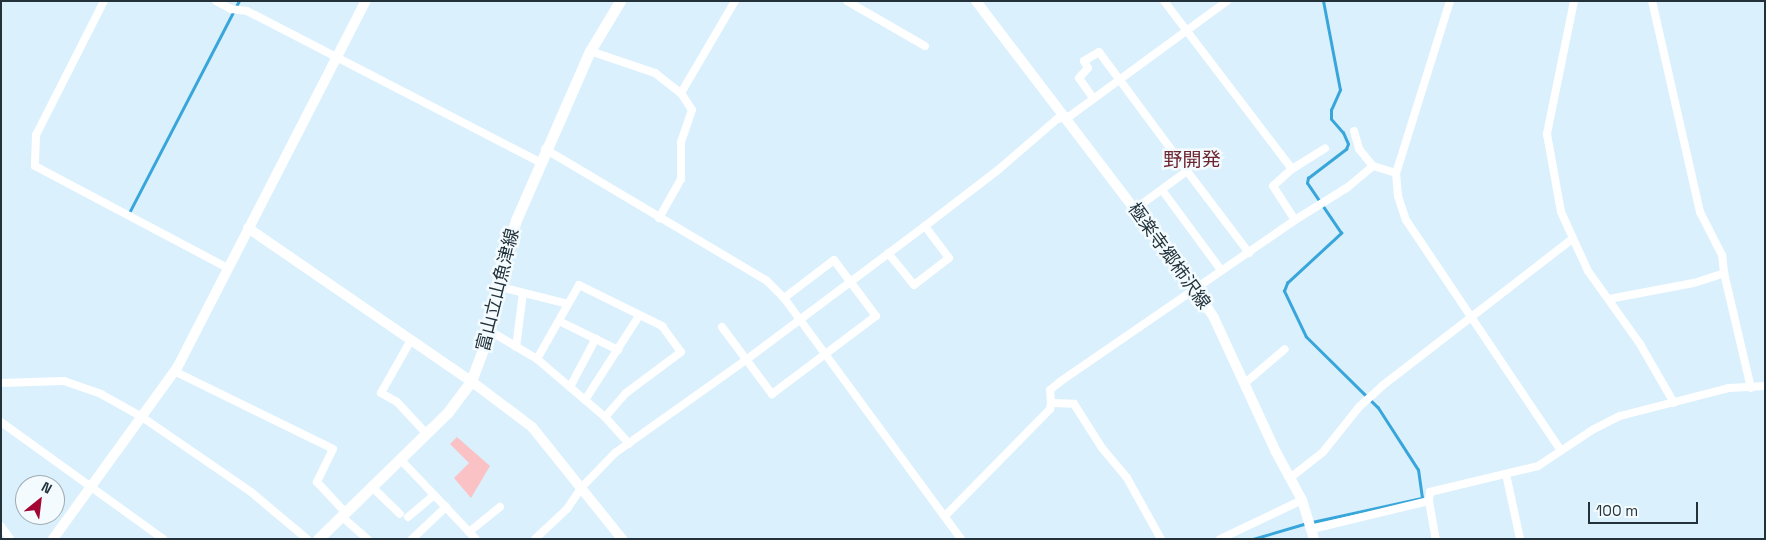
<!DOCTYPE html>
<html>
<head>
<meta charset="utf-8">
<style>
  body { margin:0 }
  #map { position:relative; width:1766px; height:540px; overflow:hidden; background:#daf0fd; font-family:"Space Grotesk","Noto Sans JP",sans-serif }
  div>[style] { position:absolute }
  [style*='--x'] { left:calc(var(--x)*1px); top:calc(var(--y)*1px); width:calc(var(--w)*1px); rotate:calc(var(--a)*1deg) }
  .green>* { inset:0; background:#fac2c4 }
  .stream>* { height:2.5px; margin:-1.25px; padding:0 1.25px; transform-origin:1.25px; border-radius:1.25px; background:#38a6da }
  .street>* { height:8px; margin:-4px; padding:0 4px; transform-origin:4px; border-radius:4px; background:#fff }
  .secondary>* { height:10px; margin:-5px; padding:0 5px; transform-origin:5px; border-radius:5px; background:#fff }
  .primary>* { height:11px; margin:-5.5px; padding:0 5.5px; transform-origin:5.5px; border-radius:5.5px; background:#fff }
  span { translate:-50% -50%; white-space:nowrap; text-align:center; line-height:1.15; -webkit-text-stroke:5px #f3fbff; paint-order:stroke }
  .street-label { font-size:18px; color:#23323a }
  .neighbourhood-label { font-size:19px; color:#6e2730 }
  .frame { position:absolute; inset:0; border:2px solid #23323a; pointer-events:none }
  .north { position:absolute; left:15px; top:475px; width:50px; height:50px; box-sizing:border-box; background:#f3fbff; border:1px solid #a0abb0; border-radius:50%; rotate:29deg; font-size:14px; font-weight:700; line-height:20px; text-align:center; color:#23323a }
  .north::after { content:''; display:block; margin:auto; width:18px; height:22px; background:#a30633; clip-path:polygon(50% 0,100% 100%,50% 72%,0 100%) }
  .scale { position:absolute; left:1588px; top:502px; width:110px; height:22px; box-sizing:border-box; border:2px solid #23323a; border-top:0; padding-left:6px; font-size:15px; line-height:18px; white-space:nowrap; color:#23323a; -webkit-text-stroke:4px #f3fbff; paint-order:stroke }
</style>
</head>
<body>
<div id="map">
  <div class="green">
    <div style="clip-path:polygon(457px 437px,490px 466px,471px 498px,454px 478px,469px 463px,450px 444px)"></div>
  </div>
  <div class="stream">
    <div style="--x:130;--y:211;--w:237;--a:-62.6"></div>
    <div style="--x:1312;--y:522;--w:113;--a:-12.3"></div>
    <div style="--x:1422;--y:498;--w:28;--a:-98"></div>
    <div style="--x:1418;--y:470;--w:74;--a:-122.8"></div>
    <div style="--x:1378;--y:408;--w:101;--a:-135.4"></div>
    <div style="--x:1306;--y:337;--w:51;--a:-115.6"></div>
    <div style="--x:1284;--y:291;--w:9;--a:-69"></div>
    <div style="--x:1287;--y:283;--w:74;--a:-42.8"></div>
    <div style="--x:1341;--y:233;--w:60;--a:-124.2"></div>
    <div style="--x:1307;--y:183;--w:5;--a:-79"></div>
    <div style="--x:1308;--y:178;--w:48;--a:-37.3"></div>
    <div style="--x:1346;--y:149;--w:5;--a:-68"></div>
    <div style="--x:1348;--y:144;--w:12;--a:-114"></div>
    <div style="--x:1343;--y:133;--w:18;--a:-131"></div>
    <div style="--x:1331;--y:119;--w:9;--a:-90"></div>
    <div style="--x:1331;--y:110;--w:22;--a:-66"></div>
    <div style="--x:1340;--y:90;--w:91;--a:-100.8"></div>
    <div style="--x:1253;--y:539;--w:56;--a:-16.5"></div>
  </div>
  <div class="street">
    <div style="--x:104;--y:1;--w:150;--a:116.9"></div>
    <div style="--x:36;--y:135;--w:31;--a:92"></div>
    <div style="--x:35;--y:166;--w:218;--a:27.9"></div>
    <div style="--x:216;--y:1;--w:17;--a:28"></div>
    <div style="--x:231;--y:9;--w:16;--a:7"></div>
    <div style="--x:247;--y:11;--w:329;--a:27.3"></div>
    <div style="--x:847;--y:1;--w:90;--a:30"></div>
    <div style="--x:1450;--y:1;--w:180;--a:107.4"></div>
    <div style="--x:1396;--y:173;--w:23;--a:85"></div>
    <div style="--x:1398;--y:196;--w:25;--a:72"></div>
    <div style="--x:1406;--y:220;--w:278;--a:56.1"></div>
    <div style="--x:1574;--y:1;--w:136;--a:101.5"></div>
    <div style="--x:1547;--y:134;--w:79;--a:79.8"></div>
    <div style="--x:1561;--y:212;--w:65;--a:65.4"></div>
    <div style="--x:1588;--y:271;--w:90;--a:54.5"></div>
    <div style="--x:1640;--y:344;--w:68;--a:60"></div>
    <div style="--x:590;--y:51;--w:69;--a:18.7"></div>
    <div style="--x:655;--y:73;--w:33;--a:38"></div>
    <div style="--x:681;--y:93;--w:20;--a:57"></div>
    <div style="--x:692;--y:110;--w:34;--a:109"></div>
    <div style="--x:681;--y:142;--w:37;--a:90"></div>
    <div style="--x:681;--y:179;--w:45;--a:119.4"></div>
    <div style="--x:681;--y:93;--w:107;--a:-59.6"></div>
    <div style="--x:1093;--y:98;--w:24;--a:-125"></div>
    <div style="--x:1079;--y:78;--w:13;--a:-48"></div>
    <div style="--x:1088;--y:68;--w:8;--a:-120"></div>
    <div style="--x:1084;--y:61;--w:17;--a:-31"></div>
    <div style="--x:1099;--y:52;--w:148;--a:53.5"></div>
    <div style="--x:1354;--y:131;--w:19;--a:74"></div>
    <div style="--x:1359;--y:149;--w:22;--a:51"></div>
    <div style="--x:1373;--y:166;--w:24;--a:17"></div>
    <div style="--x:545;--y:149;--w:258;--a:30.7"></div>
    <div style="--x:767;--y:281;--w:24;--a:45"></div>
    <div style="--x:784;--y:298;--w:299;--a:53.7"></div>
    <div style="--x:1292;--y:169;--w:39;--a:-32"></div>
    <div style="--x:1162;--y:190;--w:99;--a:53.6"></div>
    <div style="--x:1135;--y:209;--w:64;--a:-36.2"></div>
    <div style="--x:1187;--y:171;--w:103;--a:52.9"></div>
    <div style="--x:1295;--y:220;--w:62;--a:-31.9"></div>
    <div style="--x:1348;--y:187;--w:33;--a:-40"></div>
    <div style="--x:888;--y:253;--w:41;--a:50.9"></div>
    <div style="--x:914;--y:285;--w:44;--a:-37.6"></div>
    <div style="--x:949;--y:258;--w:40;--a:-127"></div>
    <div style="--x:1724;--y:273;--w:118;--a:76.8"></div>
    <div style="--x:496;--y:286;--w:74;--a:14"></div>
    <div style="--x:1609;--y:299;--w:86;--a:-10.7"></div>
    <div style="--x:1694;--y:283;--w:32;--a:-18"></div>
    <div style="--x:1724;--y:273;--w:18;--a:-96"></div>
    <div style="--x:1722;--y:255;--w:48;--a:-117.1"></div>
    <div style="--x:1700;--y:212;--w:216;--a:-102.8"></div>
    <div style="--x:559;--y:321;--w:66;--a:26.2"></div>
    <div style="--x:722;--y:327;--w:84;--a:53.3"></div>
    <div style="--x:772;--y:394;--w:130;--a:-36.9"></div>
    <div style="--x:876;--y:316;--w:70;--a:-126.9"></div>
    <div style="--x:834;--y:260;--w:63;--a:142.8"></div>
    <div style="--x:490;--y:331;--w:55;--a:30.8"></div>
    <div style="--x:537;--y:359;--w:89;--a:40.5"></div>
    <div style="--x:605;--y:417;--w:36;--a:48"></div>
    <div style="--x:411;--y:340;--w:61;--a:119.5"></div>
    <div style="--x:381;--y:393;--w:18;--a:29"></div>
    <div style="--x:397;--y:402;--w:42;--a:46.9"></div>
    <div style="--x:516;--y:347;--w:54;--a:-82.6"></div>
    <div style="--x:537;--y:359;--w:85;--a:-60.4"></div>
    <div style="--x:579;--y:285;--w:93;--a:26.3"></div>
    <div style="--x:662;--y:326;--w:32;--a:54"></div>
    <div style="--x:681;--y:352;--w:69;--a:143.3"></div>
    <div style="--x:626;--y:393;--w:32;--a:131"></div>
    <div style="--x:174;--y:371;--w:177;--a:26.1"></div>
    <div style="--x:333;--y:449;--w:37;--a:116"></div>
    <div style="--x:317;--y:482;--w:41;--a:47"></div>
    <div style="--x:1;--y:383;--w:63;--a:-1.8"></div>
    <div style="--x:64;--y:381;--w:39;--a:19"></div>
    <div style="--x:101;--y:394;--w:47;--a:29.3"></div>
    <div style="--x:142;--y:417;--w:132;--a:34.5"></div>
    <div style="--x:251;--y:492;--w:73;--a:40"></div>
    <div style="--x:1245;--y:383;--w:52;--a:-40.4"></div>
    <div style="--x:570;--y:387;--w:55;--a:-62"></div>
    <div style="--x:585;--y:400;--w:100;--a:-57.3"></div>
    <div style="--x:1051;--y:403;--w:13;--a:-94"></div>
    <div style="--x:1050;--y:390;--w:14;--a:-39"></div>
    <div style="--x:1061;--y:381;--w:284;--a:-34.5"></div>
    <div style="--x:1295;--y:220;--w:40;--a:-122.9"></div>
    <div style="--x:1273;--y:186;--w:25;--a:-42"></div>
    <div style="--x:1292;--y:169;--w:211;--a:-127.3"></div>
    <div style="--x:1;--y:422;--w:200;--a:35.8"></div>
    <div style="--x:400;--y:459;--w:110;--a:46.5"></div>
    <div style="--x:1506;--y:474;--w:66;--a:77.8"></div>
    <div style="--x:1290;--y:478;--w:42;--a:-38.2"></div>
    <div style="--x:1323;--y:452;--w:58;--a:-51.3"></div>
    <div style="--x:1359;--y:407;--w:31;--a:-42"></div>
    <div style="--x:1382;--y:386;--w:240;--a:-37.7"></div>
    <div style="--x:371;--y:486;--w:40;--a:44"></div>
    <div style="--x:1429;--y:501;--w:39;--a:80"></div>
    <div style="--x:341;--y:516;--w:35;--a:41"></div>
    <div style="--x:945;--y:516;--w:150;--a:-45.5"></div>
    <div style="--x:1050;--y:409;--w:6;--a:-81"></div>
    <div style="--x:1051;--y:403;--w:23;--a:2"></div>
    <div style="--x:1074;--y:404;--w:52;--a:57.5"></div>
    <div style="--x:1102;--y:448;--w:39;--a:50"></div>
    <div style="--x:1127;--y:478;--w:70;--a:60.9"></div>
    <div style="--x:408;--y:517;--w:34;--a:-40"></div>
    <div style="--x:1;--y:526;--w:16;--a:55"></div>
    <div style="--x:1312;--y:529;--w:120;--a:-13.5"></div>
    <div style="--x:1429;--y:501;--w:9;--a:-84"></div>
    <div style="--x:1430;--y:492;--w:111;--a:-13.5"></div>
    <div style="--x:1538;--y:466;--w:67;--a:-33.5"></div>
    <div style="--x:1594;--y:429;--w:29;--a:-27"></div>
    <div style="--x:1620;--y:416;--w:113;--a:-14.4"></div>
    <div style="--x:1729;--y:388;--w:36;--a:-3"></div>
    <div style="--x:469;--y:532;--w:40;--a:-39"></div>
    <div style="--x:412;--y:539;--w:47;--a:-43.3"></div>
    <div style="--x:535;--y:539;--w:44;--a:-43.2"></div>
    <div style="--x:567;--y:509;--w:27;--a:-56"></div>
    <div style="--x:582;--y:487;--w:47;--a:-45.9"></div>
    <div style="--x:615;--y:453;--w:161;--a:-35.4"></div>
    <div style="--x:746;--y:360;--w:224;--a:-36.8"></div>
    <div style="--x:925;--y:226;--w:92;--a:-37.5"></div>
    <div style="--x:998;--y:170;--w:78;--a:-40.8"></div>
    <div style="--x:1057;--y:119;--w:13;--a:-13"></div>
    <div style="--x:1070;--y:116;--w:195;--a:-36.2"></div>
    <div style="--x:1220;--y:539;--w:91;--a:-25.4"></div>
  </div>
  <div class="secondary">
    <div style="--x:976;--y:1;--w:360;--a:52.7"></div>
    <div style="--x:1194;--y:287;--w:37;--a:57"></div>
    <div style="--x:1214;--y:318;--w:148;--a:65.2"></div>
    <div style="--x:1276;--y:452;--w:55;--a:61.6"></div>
    <div style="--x:1302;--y:500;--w:41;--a:72.9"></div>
    <div style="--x:248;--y:228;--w:270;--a:34.5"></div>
    <div style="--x:471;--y:381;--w:76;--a:37"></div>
    <div style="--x:532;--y:427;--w:144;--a:51.2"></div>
    <div style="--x:53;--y:539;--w:211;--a:-54.1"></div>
    <div style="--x:177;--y:368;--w:413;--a:-62.8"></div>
  </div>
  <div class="primary">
    <div style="--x:318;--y:539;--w:182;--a:-44.3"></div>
    <div style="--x:448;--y:412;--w:39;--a:-53"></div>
    <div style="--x:471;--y:381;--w:53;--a:-69.2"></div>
    <div style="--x:490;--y:331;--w:45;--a:-82.4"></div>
    <div style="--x:496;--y:286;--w:69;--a:-73.1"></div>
    <div style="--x:516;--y:220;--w:184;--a:-66.4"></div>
    <div style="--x:590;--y:51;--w:58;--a:-59"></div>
  </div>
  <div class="street-label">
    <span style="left:1169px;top:256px;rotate:54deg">極楽寺郷柿沢線</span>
    <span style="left:498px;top:290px;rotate:-76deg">富山立山魚津線</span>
  </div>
  <div class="neighbourhood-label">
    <span style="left:1192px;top:160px">野開発</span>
  </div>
  <div class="frame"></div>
  <div class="north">N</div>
  <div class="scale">100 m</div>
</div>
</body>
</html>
